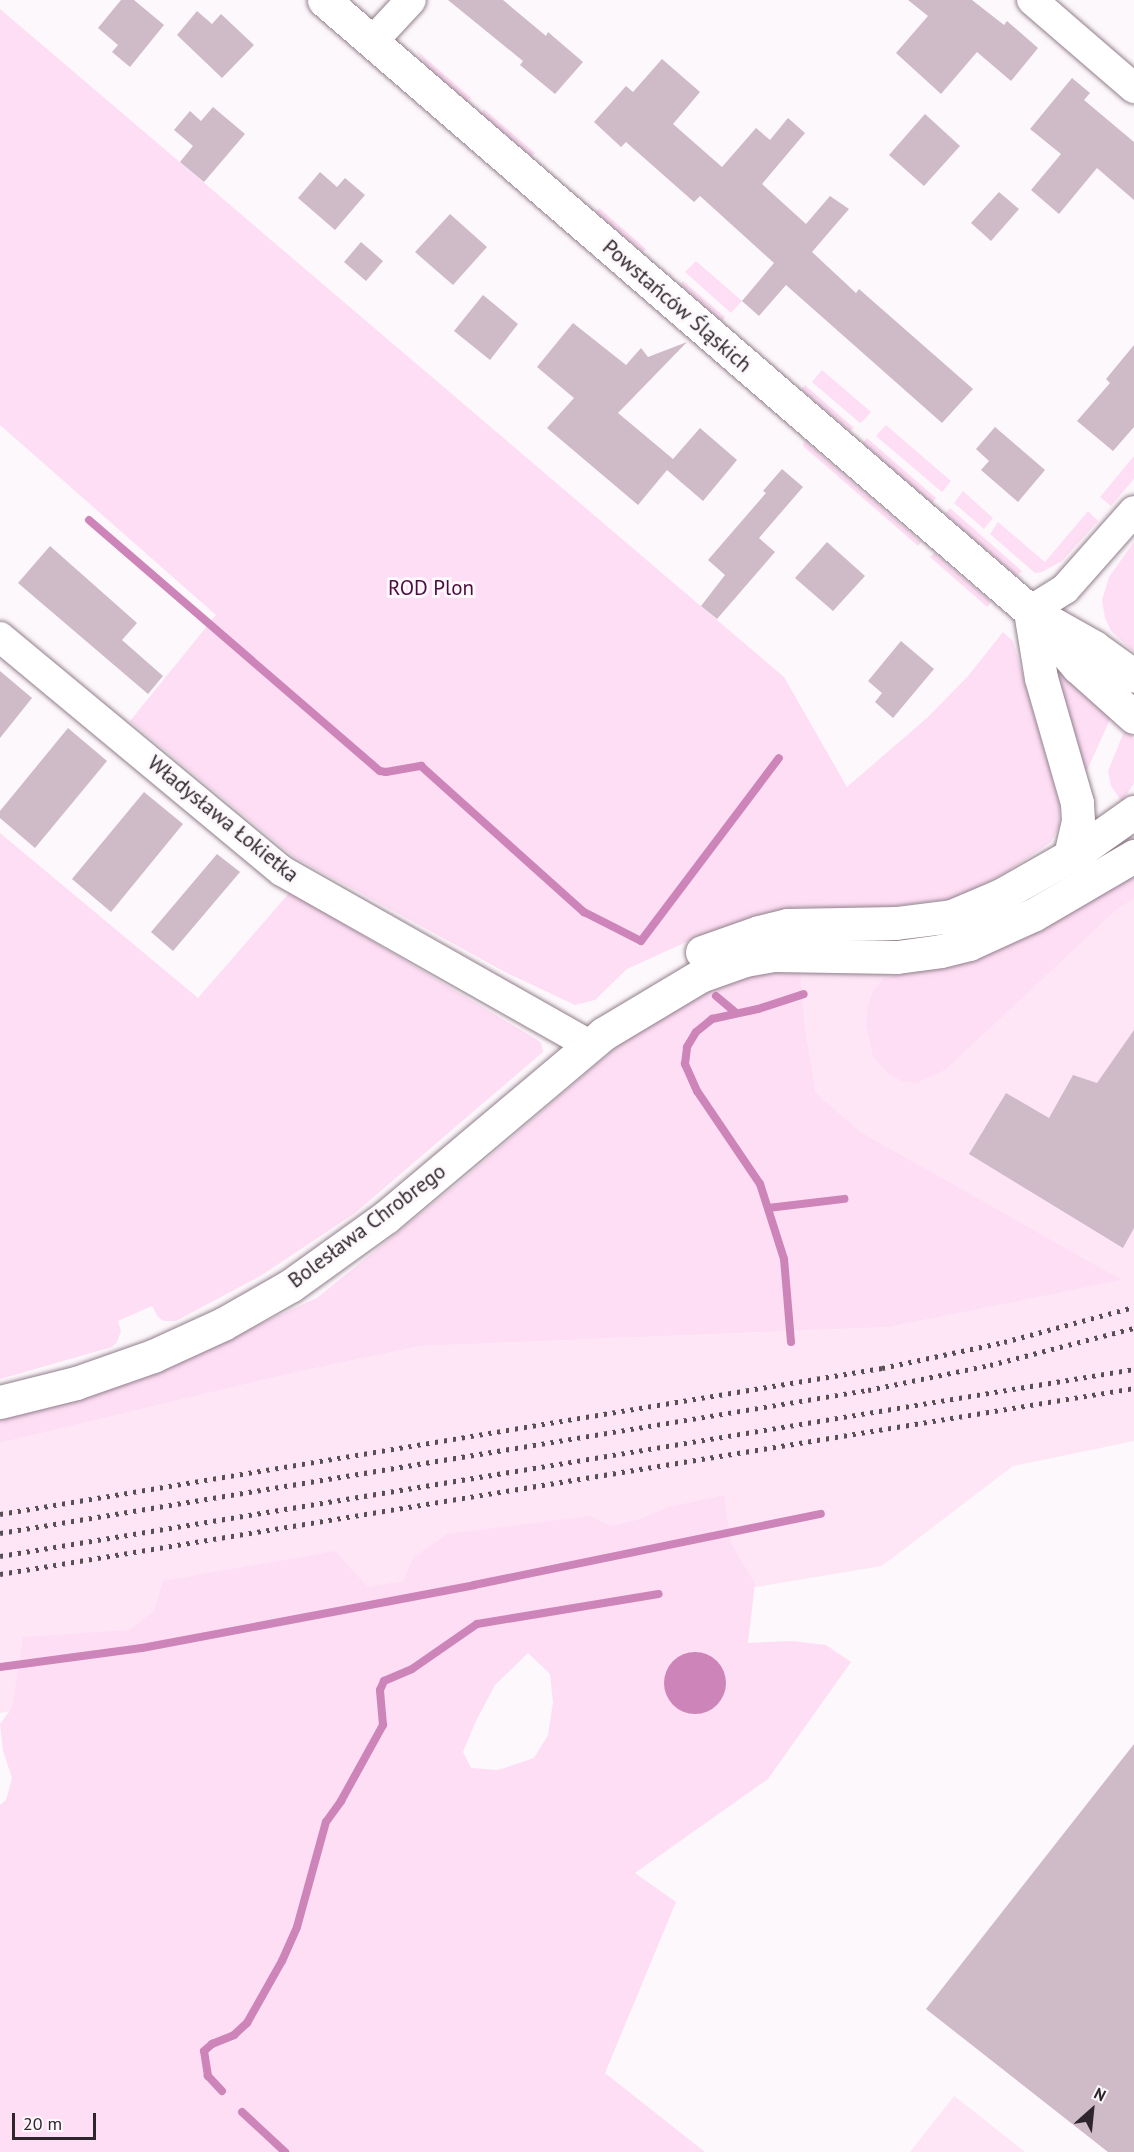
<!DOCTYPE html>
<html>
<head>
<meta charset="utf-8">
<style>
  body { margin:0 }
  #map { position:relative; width:1134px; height:2152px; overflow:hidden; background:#fdf8fb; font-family:"PT Sans",sans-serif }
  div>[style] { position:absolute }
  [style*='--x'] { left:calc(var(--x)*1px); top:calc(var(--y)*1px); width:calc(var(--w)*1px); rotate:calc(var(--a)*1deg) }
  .built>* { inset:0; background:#fee6f6 }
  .green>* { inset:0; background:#fedef4 }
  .water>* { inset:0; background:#cd84b8 }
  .round { border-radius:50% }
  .stream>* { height:8px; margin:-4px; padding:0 4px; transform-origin:4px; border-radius:4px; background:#cd84b8 }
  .building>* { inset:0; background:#cfbac8 }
  .roads { filter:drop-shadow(0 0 2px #917e8b) drop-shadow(0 0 2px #917e8b) }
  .minor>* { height:30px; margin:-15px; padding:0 15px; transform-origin:15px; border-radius:15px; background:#fff }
  .tertiary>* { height:33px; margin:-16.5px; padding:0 16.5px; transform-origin:16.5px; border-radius:16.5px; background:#fff }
  .rail>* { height:4.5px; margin-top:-2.25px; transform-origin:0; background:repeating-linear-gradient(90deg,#564f54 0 3px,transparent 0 9px) }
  span { translate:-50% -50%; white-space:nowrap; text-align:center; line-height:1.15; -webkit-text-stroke:6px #fdf8fb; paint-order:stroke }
  .street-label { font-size:21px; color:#2e262c }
  .park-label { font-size:21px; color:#4d0c40 }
  .north { position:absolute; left:1062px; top:2080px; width:60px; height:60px; -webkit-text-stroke:4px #fdf8fb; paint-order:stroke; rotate:27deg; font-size:16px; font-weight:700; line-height:24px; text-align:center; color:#2e262c }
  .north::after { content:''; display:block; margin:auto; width:21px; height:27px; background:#2e262c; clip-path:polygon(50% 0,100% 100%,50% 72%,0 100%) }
  .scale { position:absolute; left:12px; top:2113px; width:84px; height:27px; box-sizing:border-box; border:3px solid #2e262c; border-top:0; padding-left:8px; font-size:18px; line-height:21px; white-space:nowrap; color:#2e262c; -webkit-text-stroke:4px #fdf8fb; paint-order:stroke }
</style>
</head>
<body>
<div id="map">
  <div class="built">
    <div style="clip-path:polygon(1134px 875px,1134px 1441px,1013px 1466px,882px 1566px,0 1713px,0 1443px,297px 1372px,421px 1346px,889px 1327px,1121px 1280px,861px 1132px,816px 1093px,805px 1027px,800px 967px,890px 975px,960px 963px,1012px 943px)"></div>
    <div style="clip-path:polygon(954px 2096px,971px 2109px,1025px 2152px,910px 2152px)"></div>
  </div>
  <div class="green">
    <div style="clip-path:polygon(0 9px,784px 677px,847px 787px,928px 717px,968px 676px,1003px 632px,1013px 641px,1059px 803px,1059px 826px,1051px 842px,1005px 873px,975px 889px,947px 900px,868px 909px,803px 907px,766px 913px,702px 935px,651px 958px,627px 969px,595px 1000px,575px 1005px,507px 973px,294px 857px,130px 721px,216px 615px,0 425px)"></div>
    <div style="clip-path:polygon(416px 50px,471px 98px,468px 102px,427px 66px)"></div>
    <div style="clip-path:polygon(484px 109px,535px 153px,532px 157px,481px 113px)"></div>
    <div style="clip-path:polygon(599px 208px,646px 249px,643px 252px,596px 212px)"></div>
    <div style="clip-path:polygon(696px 261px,742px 301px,731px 313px,685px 272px)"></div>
    <div style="clip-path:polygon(683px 281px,725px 317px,722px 321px,680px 284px)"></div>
    <div style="clip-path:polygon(822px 370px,871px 412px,865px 419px,860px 423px,812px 382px)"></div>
    <div style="clip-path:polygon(805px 385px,854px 428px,850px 431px,801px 389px)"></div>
    <div style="clip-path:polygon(886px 425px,951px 481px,942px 492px,876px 436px)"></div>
    <div style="clip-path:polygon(867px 438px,936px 498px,932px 503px,863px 443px)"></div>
    <div style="clip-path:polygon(804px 440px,921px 542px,918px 546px,803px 446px)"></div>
    <div style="clip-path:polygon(1134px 456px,1134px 479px,1111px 506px,1100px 497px)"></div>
    <div style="clip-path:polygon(963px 491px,993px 518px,984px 529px,954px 503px)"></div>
    <div style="clip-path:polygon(950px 508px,1022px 571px,1017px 576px,945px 514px)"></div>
    <div style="clip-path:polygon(1088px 511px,1098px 521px,1062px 561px,1042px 572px,1035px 573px,990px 534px,998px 522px,1045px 562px)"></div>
    <div style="clip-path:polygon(1134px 542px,1134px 652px,1111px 631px,1105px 618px,1102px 600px,1109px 577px)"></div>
    <div style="clip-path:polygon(934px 553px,991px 602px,987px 607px,930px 557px)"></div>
    <div style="clip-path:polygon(1060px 672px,1112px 715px,1084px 777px,1057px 674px)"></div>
    <div style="clip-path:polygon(1126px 727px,1134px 739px,1134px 783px,1122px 802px,1111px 786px,1108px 771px)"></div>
    <div style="clip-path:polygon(0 833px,198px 998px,290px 892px,536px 1039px,541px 1043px,543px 1052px,355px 1213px,262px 1275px,176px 1321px,164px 1321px,158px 1317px,152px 1306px,118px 1321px,121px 1331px,117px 1342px,112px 1347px,0 1379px)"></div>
    <div style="clip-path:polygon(1134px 875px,1134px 898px,1115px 911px,945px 1070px,916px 1083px,901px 1081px,887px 1073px,873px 1056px,866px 1025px,868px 1006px,873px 991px,884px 978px,960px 963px,985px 954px,1012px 943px)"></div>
    <div style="clip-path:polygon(800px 967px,805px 1027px,816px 1093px,861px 1132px,1122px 1280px,889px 1327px,421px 1346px,297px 1372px,0 1443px,0 1420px,133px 1382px,317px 1298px,462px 1180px,655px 1014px,754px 968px)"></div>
    <div style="clip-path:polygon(evenodd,724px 1495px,731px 1544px,755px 1583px,748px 1643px,792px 1641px,826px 1645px,851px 1662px,768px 1779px,635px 1873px,676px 1902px,605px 2073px,705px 2152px,0 2152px,0 1805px,6px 1800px,12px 1778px,3px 1751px,0 1724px,12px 1708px,23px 1637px,129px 1630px,154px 1611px,163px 1581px,335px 1551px,368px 1587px,403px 1581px,413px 1558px,447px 1534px,590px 1516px,611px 1526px,637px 1520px,669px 1507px,724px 1495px,528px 1653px,550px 1674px,553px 1702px,548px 1735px,534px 1758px,498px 1770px,471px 1768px,463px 1752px,475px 1723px,495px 1685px,528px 1653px)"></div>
  </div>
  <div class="water">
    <div class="round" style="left:664px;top:1652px;width:62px;height:62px"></div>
  </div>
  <div class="stream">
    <div style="--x:89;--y:520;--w:384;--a:40.8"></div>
    <div style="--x:380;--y:771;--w:6;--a:9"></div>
    <div style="--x:386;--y:772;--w:36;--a:-10"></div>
    <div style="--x:421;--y:766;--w:219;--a:41.9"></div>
    <div style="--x:584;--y:912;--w:64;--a:27"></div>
    <div style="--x:641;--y:941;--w:229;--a:-53"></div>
    <div style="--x:716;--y:996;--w:25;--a:40"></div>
    <div style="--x:768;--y:1208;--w:77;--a:-6.8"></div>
    <div style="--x:791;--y:1342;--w:83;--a:-94.8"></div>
    <div style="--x:784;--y:1259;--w:79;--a:-107.7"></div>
    <div style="--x:760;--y:1184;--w:112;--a:-124.1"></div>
    <div style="--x:697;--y:1091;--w:30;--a:-114"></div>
    <div style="--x:685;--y:1064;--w:17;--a:-83"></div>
    <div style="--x:687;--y:1047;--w:17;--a:-59"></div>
    <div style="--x:696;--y:1032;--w:21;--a:-39"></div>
    <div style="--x:712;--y:1019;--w:47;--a:-12.3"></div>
    <div style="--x:758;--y:1009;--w:48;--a:-18.1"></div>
    <div style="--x:0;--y:1667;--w:143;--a:-7.6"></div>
    <div style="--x:142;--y:1648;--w:338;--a:-10.7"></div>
    <div style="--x:474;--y:1585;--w:354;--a:-11.6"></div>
    <div style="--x:222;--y:2091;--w:21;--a:-133"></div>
    <div style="--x:208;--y:2076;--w:25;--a:-99"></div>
    <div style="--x:204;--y:2051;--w:11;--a:-41"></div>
    <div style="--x:212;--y:2044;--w:24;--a:-22"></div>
    <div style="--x:234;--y:2035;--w:18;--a:-43"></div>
    <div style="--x:247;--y:2023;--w:71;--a:-60.6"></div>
    <div style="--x:282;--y:1961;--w:37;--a:-66"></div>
    <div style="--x:297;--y:1927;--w:109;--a:-74.6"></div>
    <div style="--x:326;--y:1822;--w:26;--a:-54"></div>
    <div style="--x:341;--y:1801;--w:87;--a:-61.1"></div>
    <div style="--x:383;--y:1725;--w:35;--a:-95"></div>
    <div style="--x:380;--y:1690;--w:10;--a:-66"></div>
    <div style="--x:384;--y:1681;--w:30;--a:-23"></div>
    <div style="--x:412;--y:1669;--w:79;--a:-34.7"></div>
    <div style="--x:477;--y:1624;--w:184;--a:-9.4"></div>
    <div style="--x:242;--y:2112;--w:59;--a:42.9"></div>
  </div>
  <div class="building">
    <div style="clip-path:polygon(121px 0,134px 0,164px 25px,130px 67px,112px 52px,118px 45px,98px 28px)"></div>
    <div style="clip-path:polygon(448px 0,503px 0,546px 36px,548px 32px,583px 62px,555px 94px,520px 65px,523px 61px)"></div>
    <div style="clip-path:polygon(908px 0,972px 0,1004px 25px,1007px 21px,1038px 48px,1011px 81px,977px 52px,941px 94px,896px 53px,928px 16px)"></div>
    <div style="clip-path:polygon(197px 11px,212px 24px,221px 14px,254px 45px,222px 78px,177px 35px)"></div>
    <div style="clip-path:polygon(662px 59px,700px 92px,673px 124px,722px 167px,756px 128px,770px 140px,788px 118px,805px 133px,762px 184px,806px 224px,830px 196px,849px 209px,812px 252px,856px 293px,859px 289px,973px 389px,942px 423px,786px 285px,759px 316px,742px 301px,774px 263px,700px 196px,694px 202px,626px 142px,621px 147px,594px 122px,626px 86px,633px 92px)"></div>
    <div style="clip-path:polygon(1072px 78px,1090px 93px,1084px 100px,1134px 142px,1134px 200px,1097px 168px,1059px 214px,1031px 190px,1061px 154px,1030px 129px)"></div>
    <div style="clip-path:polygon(213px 107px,245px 134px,204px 182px,180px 162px,193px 146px,174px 130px,190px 111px,201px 121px)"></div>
    <div style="clip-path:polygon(925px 114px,960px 146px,924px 186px,889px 155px)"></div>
    <div style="clip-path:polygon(320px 172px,337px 187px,345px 178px,365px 195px,335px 230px,298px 198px)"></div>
    <div style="clip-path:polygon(999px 192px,1019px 209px,991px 241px,971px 223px)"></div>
    <div style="clip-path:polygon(450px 214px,487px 247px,453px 285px,415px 252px)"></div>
    <div style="clip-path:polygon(361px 242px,383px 261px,366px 281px,344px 262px)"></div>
    <div style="clip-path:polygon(483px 295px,518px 324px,490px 360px,454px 331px)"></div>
    <div style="clip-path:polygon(573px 323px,626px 365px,641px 348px,648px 357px,687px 342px,618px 413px,673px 459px,700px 428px,737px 460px,703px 501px,667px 470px,638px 505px,547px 428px,574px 398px,537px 367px)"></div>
    <div style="clip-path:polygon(1134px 345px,1134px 427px,1113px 451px,1077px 421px,1110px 383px,1106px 379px)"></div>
    <div style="clip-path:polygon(995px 427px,1045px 470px,1018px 502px,981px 470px,989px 461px,976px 449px)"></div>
    <div style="clip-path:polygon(782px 469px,803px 487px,759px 538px,775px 552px,717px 619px,701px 606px,725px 575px,708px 560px,766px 493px,763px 491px)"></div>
    <div style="clip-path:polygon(827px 542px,865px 576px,833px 611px,795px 578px)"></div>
    <div style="clip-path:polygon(50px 546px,137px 623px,122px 640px,163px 676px,148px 694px,18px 583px)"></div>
    <div style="clip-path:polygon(901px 641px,934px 669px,893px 718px,875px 702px,882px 693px,868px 681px)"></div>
    <div style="clip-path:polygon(0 671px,32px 698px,0 738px)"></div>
    <div style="clip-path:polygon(68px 728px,107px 761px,35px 848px,0 818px,0 811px)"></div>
    <div style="clip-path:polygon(144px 792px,183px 824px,111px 912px,72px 879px)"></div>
    <div style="clip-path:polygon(217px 854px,240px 872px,173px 951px,151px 932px)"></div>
    <div style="clip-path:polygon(1134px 1030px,1134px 1228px,1123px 1248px,969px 1154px,1006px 1093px,1049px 1118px,1073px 1075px,1097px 1083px)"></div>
    <div style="clip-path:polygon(1134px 1744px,1134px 2152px,1108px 2152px,926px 2009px)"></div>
  </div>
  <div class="roads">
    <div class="minor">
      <div style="--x:1032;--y:0;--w:135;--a:40.8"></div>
      <div style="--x:372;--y:42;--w:57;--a:-47.1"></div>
      <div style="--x:1030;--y:611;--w:41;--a:-32.2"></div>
      <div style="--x:1065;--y:589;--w:104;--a:-48.5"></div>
      <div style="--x:0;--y:637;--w:366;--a:39.7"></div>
      <div style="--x:282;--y:871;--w:354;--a:29.5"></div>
    </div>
    <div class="tertiary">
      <div style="--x:324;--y:0;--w:934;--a:40.87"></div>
      <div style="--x:1030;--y:611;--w:74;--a:49.4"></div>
      <div style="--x:1078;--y:667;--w:75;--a:41.8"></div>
      <div style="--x:1030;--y:611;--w:68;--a:80.7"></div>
      <div style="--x:1041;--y:678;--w:130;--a:73.9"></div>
      <div style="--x:1077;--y:803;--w:18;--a:87"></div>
      <div style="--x:1078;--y:821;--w:36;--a:103"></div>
      <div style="--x:1050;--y:622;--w:51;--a:29.6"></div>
      <div style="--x:1094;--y:647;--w:49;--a:35.9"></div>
      <div style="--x:702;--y:952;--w:60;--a:-19.3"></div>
      <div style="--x:759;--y:932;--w:29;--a:-14"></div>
      <div style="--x:787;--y:925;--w:109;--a:-1.1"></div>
      <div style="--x:896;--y:923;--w:56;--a:-7.1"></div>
      <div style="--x:952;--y:916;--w:53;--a:-23.2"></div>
      <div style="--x:1001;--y:895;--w:93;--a:-29.6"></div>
      <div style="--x:1082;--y:849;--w:64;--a:-35.4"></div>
      <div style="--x:0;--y:1402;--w:78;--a:-14"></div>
      <div style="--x:76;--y:1383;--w:82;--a:-19.3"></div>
      <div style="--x:153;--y:1356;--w:77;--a:-24.6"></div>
      <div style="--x:223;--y:1324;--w:77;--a:-29.6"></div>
      <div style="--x:290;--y:1286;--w:118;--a:-35.7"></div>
      <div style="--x:386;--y:1217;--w:284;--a:-40.1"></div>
      <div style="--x:603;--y:1034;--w:113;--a:-30.9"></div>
      <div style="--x:700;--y:976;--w:48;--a:-19.6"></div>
      <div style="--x:745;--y:960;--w:29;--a:-10"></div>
      <div style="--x:774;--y:955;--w:123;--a:0.9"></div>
      <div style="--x:897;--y:957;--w:44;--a:-7.8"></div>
      <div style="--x:941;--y:951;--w:29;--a:-14"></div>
      <div style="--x:969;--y:944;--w:70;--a:-24.4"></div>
      <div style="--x:1033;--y:915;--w:117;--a:-30.3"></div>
    </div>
  </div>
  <div class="rail">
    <div style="--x:0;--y:1514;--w:894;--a:-9.4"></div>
    <div style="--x:882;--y:1368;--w:125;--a:-12"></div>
    <div style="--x:1004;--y:1342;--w:135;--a:-15.1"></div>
    <div style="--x:0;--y:1533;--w:880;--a:-9.36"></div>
    <div style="--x:868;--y:1390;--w:125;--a:-11.6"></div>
    <div style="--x:990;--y:1365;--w:149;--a:-14.4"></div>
    <div style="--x:0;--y:1556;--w:1149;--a:-9.36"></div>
    <div style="--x:0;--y:1574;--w:1149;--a:-9.31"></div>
  </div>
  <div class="street-label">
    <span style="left:677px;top:306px;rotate:41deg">Powstańców Śląskich</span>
    <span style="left:223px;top:819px;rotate:39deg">Władysława Łokietka</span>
    <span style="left:367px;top:1226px;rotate:-37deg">Bolesława Chrobrego</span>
  </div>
  <div class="park-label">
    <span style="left:431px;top:588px">ROD Plon</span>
  </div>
  <div class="north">N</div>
  <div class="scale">20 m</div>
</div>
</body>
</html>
